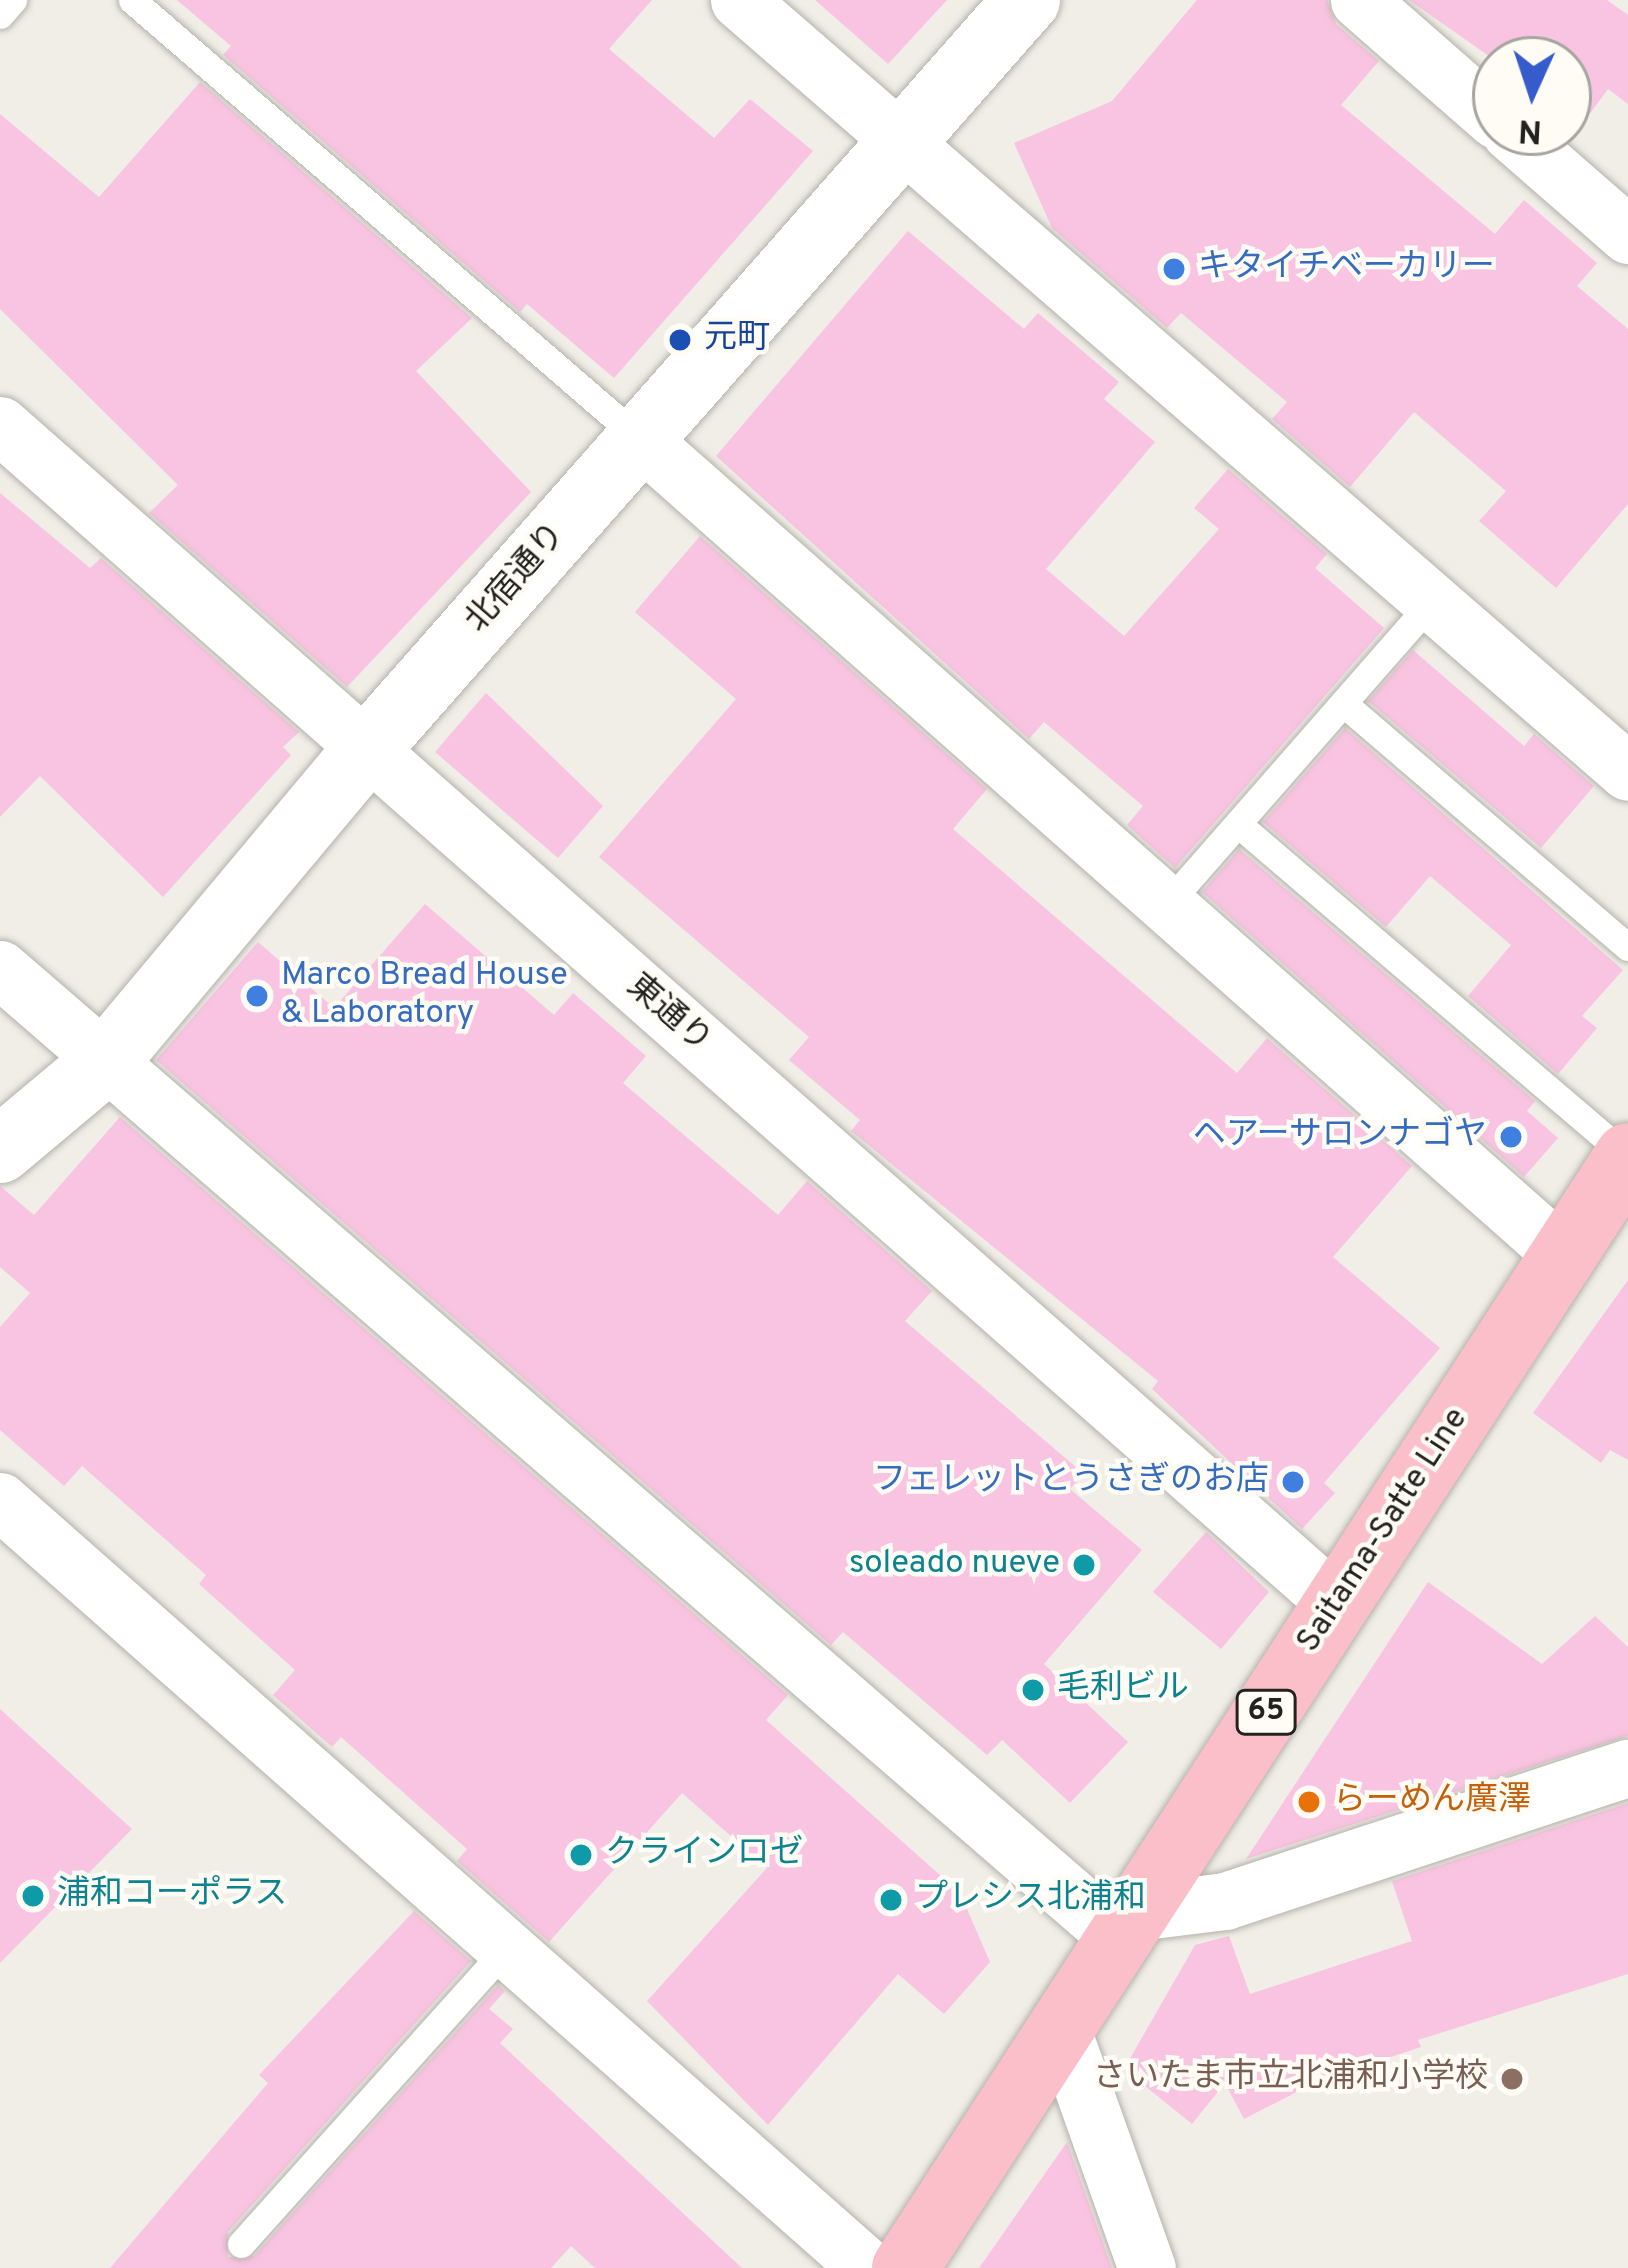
<!DOCTYPE html>
<html>
<head>
<meta charset="utf-8">
<style>
  body { margin:0 }
  #map { position:relative; width:1628px; height:2268px; overflow:hidden; background:#f0eee7; font-family:Overpass,"Noto Sans JP",sans-serif }
  div>[style] { position:absolute }
  [style*='--x'] { left:calc(var(--x)*1px); top:calc(var(--y)*1px); width:calc(var(--w)*1px); rotate:calc(var(--a)*1deg) }
  .building>* { inset:0; background:#f9c4e1 }
  .roads { filter:drop-shadow(0 0 3px #b5b3ac) drop-shadow(0 0 3px #b5b3ac) }
  .service>* { height:27px; margin:-13.5px; padding:0 13.5px; transform-origin:13.5px; border-radius:13.5px; background:#fff }
  .minor>* { height:57px; margin:-28.5px; padding:0 28.5px; transform-origin:28.5px; border-radius:28.5px; background:#fff }
  .tertiary>* { height:66px; margin:-33px; padding:0 33px; transform-origin:33px; border-radius:33px; background:#fff }
  .primary>* { height:66px; margin:-33px; padding:0 33px; transform-origin:33px; border-radius:33px; background:#fabfc8 }
  .dots>* { width:33px; height:33px; translate:-50% -50%; box-sizing:border-box; border:6px solid #fefcf5; border-radius:50% }
  span { translate:-50% -50%; white-space:nowrap; text-align:center; line-height:1.15; -webkit-text-stroke:9px #fefcf5; paint-order:stroke }
  .shield-label span { padding:3px 9px; background:#fefcf5; border:3px solid; border-radius:9px; -webkit-text-stroke-width:0 }
  .shield-label { font-size:30px; color:#23221f; font-weight:700 }
  .shop-label { font-size:33px; color:#366cbe }
  .left { translate:0 -50%; text-align:left }
  .right { translate:-100% -50%; text-align:right }
  .transit-label { font-size:33px; color:#164399 }
  .street-label { font-size:33px; color:#23221f }
  .culture-label { font-size:33px; color:#0d838f }
  .food-label { font-size:33px; color:#c56008 }
  .education-label { font-size:33px; color:#785e54 }
  .north { position:absolute; left:1472px; top:36px; width:120px; height:120px; box-sizing:border-box; background:#fefcf5; border:3px solid #a6a59f; border-radius:50%; rotate:183deg; font-size:33px; font-weight:700; line-height:48px; text-align:center; color:#23221f }
  .north::after { content:''; display:block; margin:auto; width:42px; height:54px; background:#365ccc; clip-path:polygon(50% 0,100% 100%,50% 72%,0 100%) }
</style>
</head>
<body>
<div id="map">
  <div class="building">
    <div style="clip-path:polygon(177px 0,652px 0,609px 49px,714px 138px,750px 99px,813px 151px,614px 378px,527px 304px,520px 312px,223px 55px,231px 46px)"></div>
    <div style="clip-path:polygon(815px 0,947px 0,888px 64px)"></div>
    <div style="clip-path:polygon(1197px 0,1327px 0,1336px 24px,1379px 61px,1341px 105px,1495px 234px,1524px 200px,1597px 263px,1577px 286px,1628px 329px,1628px 504px,1556px 588px,1479px 521px,1506px 491px,1414px 412px,1350px 487px,1272px 419px,1287px 402px,1181px 313px,1167px 328px,1052px 228px,1014px 143px,1112px 101px)"></div>
    <div style="clip-path:polygon(1409px 0,1607px 0,1628px 15px,1628px 104px,1608px 89px,1583px 123px,1568px 112px,1568px 60px,1496px 61px)"></div>
    <div style="clip-path:polygon(200px 82px,472px 318px,416px 371px,531px 492px,347px 687px,149px 513px,178px 485px,0 309px,0 114px,99px 197px)"></div>
    <div style="clip-path:polygon(908px 231px,1024px 329px,1038px 313px,1119px 382px,1104px 399px,1155px 442px,1046px 569px,1124px 636px,1219px 529px,1194px 508px,1228px 469px,1327px 554px,1315px 568px,1384px 628px,1175px 868px,1127px 825px,1143px 806px,1044px 722px,1029px 739px,716px 456px)"></div>
    <div style="clip-path:polygon(0 493px,90px 568px,101px 558px,299px 732px,283px 747px,291px 755px,163px 897px,40px 776px,0 817px)"></div>
    <div style="clip-path:polygon(700px 536px,987px 789px,953px 829px,1237px 1073px,1267px 1038px,1412px 1166px,1333px 1257px,1440px 1348px,1324px 1483px,1335px 1493px,1302px 1529px,1152px 1389px,1158px 1381px,851px 1131px,860px 1120px,789px 1060px,809px 1037px,599px 857px,736px 699px,635px 612px)"></div>
    <div style="clip-path:polygon(1413px 650px,1524px 746px,1534px 734px,1594px 786px,1541px 848px,1368px 701px)"></div>
    <div style="clip-path:polygon(486px 693px,603px 806px,558px 858px,435px 752px)"></div>
    <div style="clip-path:polygon(1345px 728px,1623px 970px,1582px 1016px,1597px 1028px,1558px 1074px,1468px 996px,1511px 945px,1430px 876px,1386px 927px,1263px 822px)"></div>
    <div style="clip-path:polygon(1239px 849px,1535px 1101px,1527px 1111px,1558px 1138px,1524px 1177px,1202px 892px)"></div>
    <div style="clip-path:polygon(425px 904px,554px 1015px,573px 993px,646px 1056px,623px 1083px,778px 1215px,807px 1181px,932px 1291px,905px 1321px,1084px 1474px,1070px 1489px,1142px 1550px,1044px 1664px,1128px 1742px,1070px 1803px,1002px 1740px,987px 1755px,843px 1632px,831px 1645px,156px 1060px,258px 942px,334px 1008px)"></div>
    <div style="clip-path:polygon(120px 1117px,788px 1695px,766px 1720px,960px 1893px,990px 1962px,944px 2014px,898px 1974px,768px 2125px,647px 2001px,767px 1868px,682px 1793px,549px 1942px,457px 1861px,467px 1849px,341px 1737px,332px 1747px,273px 1695px,295px 1670px,199px 1584px,206px 1575px,82px 1466px,64px 1486px,0 1430px,0 1327px,30px 1293px,0 1267px,0 1186px,34px 1215px)"></div>
    <div style="clip-path:polygon(1628px 1280px,1628px 1460px,1610px 1450px,1601px 1463px,1533px 1413px)"></div>
    <div style="clip-path:polygon(1206px 1532px,1269px 1592px,1221px 1649px,1153px 1592px)"></div>
    <div style="clip-path:polygon(1428px 1582px,1542px 1664px,1595px 1616px,1628px 1647px,1628px 1736px,1246px 1859px)"></div>
    <div style="clip-path:polygon(0 1709px,132px 1829px,0 1963px)"></div>
    <div style="clip-path:polygon(1628px 1803px,1628px 1974px,1418px 2040px,1421px 2047px,1318px 2081px,1244px 2119px,1225px 2083px,1192px 2124px,1124px 2069px,1195px 1945px,1229px 1936px,1250px 1994px,1412px 1941px,1392px 1881px)"></div>
    <div style="clip-path:polygon(414px 1911px,471px 1961px,228px 2232px,228px 2257px,254px 2256px,498px 1985px,505px 1991px,489px 2009px,513px 2029px,500px 2043px,742px 2268px,595px 2268px,571px 2246px,551px 2268px,110px 2268px,268px 2083px,259px 2075px)"></div>
    <div style="clip-path:polygon(1067px 2142px,1112px 2268px,979px 2268px)"></div>
  </div>
  <div class="roads">
    <div class="service">
      <div style="--x:132;--y:0;--w:671;--a:40.83"></div>
      <div style="--x:0;--y:15;--w:20;--a:-49"></div>
      <div style="--x:1343;--y:703;--w:375;--a:40.6"></div>
      <div style="--x:1238;--y:824;--w:513;--a:40.49"></div>
      <div style="--x:1168;--y:903;--w:403;--a:-48.8"></div>
      <div style="--x:241;--y:2244;--w:397;--a:-48.1"></div>
    </div>
    <div class="minor">
      <div style="--x:739;--y:0;--w:1177;--a:40.97"></div>
      <div style="--x:1359;--y:0;--w:182;--a:41.2"></div>
      <div style="--x:1510;--y:132;--w:157;--a:41.1"></div>
      <div style="--x:0;--y:425;--w:1781;--a:41.4"></div>
      <div style="--x:640;--y:439;--w:1233;--a:41.48"></div>
      <div style="--x:0;--y:969;--w:1480;--a:40.89"></div>
      <div style="--x:0;--y:1501;--w:1158;--a:41.47"></div>
      <div style="--x:1136;--y:1912;--w:90;--a:-7"></div>
      <div style="--x:1225;--y:1901;--w:424;--a:-18.3"></div>
      <div style="--x:1061;--y:2027;--w:256;--a:70.4"></div>
    </div>
    <div class="tertiary">
      <div style="--x:0;--y:1150;--w:138;--a:-40"></div>
      <div style="--x:106;--y:1061;--w:405;--a:-50.1"></div>
      <div style="--x:366;--y:750;--w:1000;--a:-48.61"></div>
    </div>
    <div class="primary">
      <div style="--x:905;--y:2268;--w:1326;--a:-56.97"></div>
    </div>
  </div>
  <div class="dots">
    <div style="left:1174px;top:269px;background:#3f7fe0"></div>
    <div style="left:680px;top:340px;background:#1a4fb4"></div>
    <div style="left:257px;top:996px;background:#3f7fe0"></div>
    <div style="left:1511px;top:1137px;background:#3f7fe0"></div>
    <div style="left:1293px;top:1482px;background:#3f7fe0"></div>
    <div style="left:1084px;top:1565px;background:#0f9aa8"></div>
    <div style="left:1033px;top:1690px;background:#0f9aa8"></div>
    <div style="left:1309px;top:1802px;background:#e8710a"></div>
    <div style="left:581px;top:1855px;background:#0f9aa8"></div>
    <div style="left:33px;top:1896px;background:#0f9aa8"></div>
    <div style="left:891px;top:1900px;background:#0f9aa8"></div>
    <div style="left:1512px;top:2079px;background:#8d6e63"></div>
  </div>
  <div class="shield-label">
    <span style="left:1266px;top:1712px">65</span>
  </div>
  <div class="shop-label">
    <span class="left" style="left:1198px;top:269px">キタイチベーカリー</span>
    <span class="left" style="left:281px;top:996px">Marco Bread House<br>&amp; Laboratory</span>
    <span class="right" style="left:1487px;top:1137px">ヘアーサロンナゴヤ</span>
    <span class="right" style="left:1269px;top:1482px">フェレットとうさぎのお店</span>
  </div>
  <div class="transit-label">
    <span class="left" style="left:704px;top:340px">元町</span>
  </div>
  <div class="street-label">
    <span style="left:517px;top:579px;rotate:-49deg">北宿通り</span>
    <span style="left:668px;top:1015px;rotate:41deg">東通り</span>
    <span style="left:1384px;top:1531px;rotate:-57deg">Saitama-Satte Line</span>
  </div>
  <div class="culture-label">
    <span class="right" style="left:1060px;top:1565px">soleado nueve</span>
    <span class="left" style="left:1057px;top:1690px">毛利ビル</span>
    <span class="left" style="left:605px;top:1855px">クラインロゼ</span>
    <span class="left" style="left:57px;top:1896px">浦和コーポラス</span>
    <span class="left" style="left:915px;top:1900px">プレシス北浦和</span>
  </div>
  <div class="food-label">
    <span class="left" style="left:1333px;top:1802px">らーめん廣澤</span>
  </div>
  <div class="education-label">
    <span class="right" style="left:1488px;top:2079px">さいたま市立北浦和小学校</span>
  </div>
  <div class="north">N</div>
</div>
</body>
</html>
